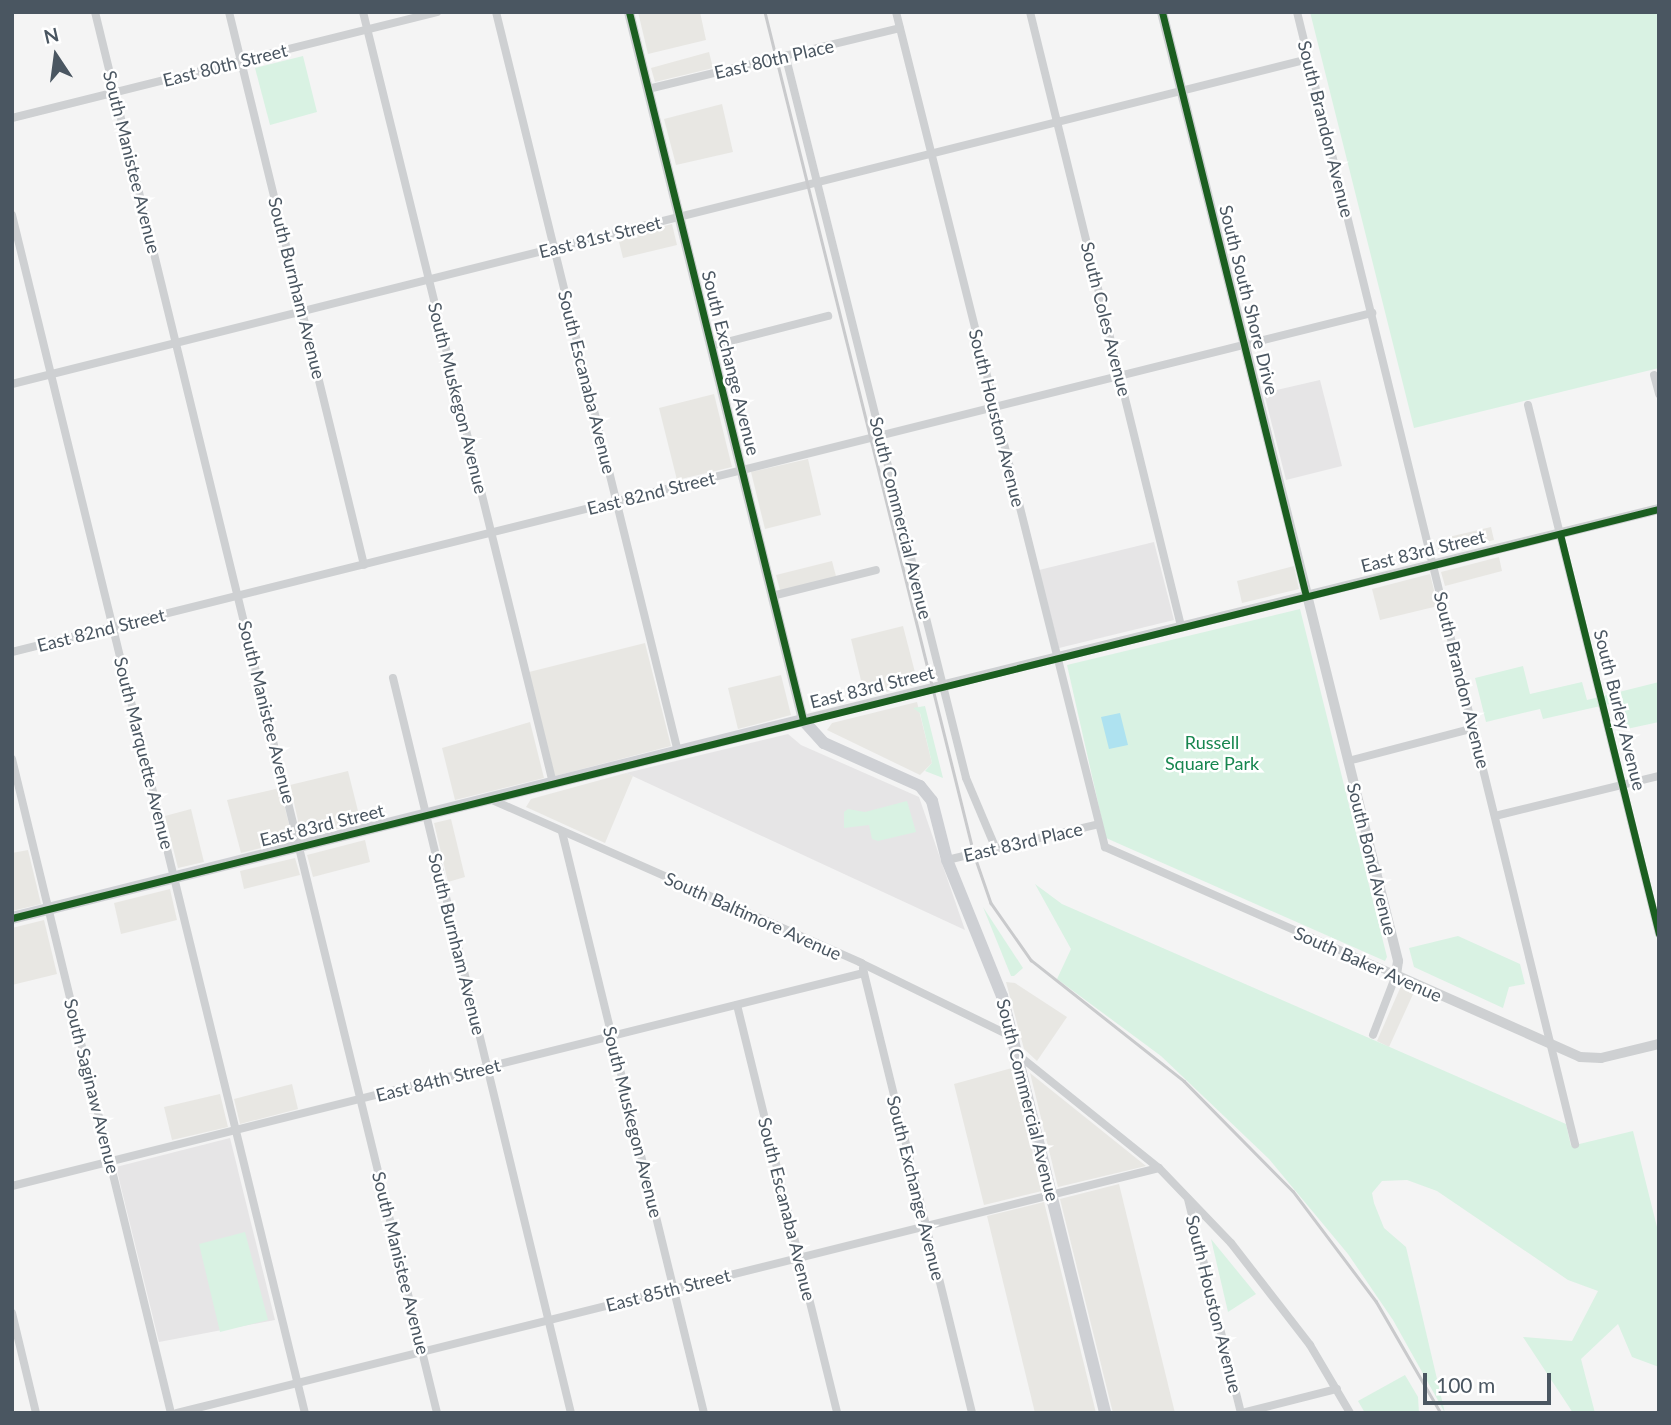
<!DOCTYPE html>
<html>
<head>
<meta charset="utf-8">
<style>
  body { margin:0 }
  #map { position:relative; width:1671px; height:1425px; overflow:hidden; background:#f4f4f4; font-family:Lato,sans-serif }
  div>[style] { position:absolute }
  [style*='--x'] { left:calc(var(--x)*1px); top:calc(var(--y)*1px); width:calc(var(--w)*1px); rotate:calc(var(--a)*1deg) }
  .commercial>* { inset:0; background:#e8e7e3 }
  .education>* { inset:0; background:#e6e5e6 }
  .green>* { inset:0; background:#d9f2e3 }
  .water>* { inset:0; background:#aee2f0 }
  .minor>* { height:8px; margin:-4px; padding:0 4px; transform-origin:4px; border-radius:4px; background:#ced0d2 }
  .tertiary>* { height:10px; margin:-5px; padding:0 5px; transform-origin:5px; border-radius:5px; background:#ced0d2 }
  .secondary>* { height:12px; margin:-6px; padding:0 6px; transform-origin:6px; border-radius:6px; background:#ced0d4 }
  .rail>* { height:2.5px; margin:-1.25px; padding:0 1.25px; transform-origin:1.25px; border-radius:1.25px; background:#c9cacc }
  .cycleway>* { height:7px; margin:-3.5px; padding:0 3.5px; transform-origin:3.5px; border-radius:3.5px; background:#1b5e20 }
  span { translate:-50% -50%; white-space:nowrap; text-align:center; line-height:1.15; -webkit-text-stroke:5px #fff; paint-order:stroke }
  .street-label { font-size:18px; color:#4a5661 }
  .park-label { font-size:18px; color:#17864f }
  .frame { position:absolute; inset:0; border:14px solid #4a5661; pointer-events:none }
  .north { position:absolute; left:21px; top:21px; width:70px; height:70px; -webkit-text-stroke:5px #fff; paint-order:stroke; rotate:347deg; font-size:19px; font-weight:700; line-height:28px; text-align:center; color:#4a5661 }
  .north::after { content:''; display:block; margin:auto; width:24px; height:32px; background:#4a5661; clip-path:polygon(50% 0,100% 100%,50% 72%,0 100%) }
  .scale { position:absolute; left:1423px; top:1373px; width:128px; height:32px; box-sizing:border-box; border:4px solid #4a5661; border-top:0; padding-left:9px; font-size:21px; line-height:24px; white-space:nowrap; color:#4a5661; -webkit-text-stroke:5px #fff; paint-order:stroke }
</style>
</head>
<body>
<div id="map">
  <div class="commercial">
    <div style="clip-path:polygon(638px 12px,700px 12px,706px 40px,648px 54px)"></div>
    <div style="clip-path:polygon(709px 52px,713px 68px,655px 82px,651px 68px)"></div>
    <div style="clip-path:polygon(722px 104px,733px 152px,676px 165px,664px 119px)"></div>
    <div style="clip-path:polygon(672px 224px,677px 245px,623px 258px,618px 238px)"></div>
    <div style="clip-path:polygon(714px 394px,732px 467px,677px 480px,659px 408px)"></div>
    <div style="clip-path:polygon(808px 459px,821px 515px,765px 529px,751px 472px)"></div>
    <div style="clip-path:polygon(1491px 527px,1494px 540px,1439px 553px,1436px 540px)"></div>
    <div style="clip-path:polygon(1499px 557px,1502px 571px,1445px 586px,1441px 572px)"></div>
    <div style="clip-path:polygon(832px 561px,837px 580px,781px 594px,776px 575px)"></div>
    <div style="clip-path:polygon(1294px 566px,1299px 589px,1242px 603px,1237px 581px)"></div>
    <div style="clip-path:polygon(1430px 574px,1438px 606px,1380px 620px,1372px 589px)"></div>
    <div style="clip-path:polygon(903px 626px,918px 684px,865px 697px,851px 639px)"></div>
    <div style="clip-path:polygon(645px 643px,671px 746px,555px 776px,529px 672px)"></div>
    <div style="clip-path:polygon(781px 675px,791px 715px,738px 729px,728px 688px)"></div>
    <div style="clip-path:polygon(917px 702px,932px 763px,920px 775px,827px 730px,832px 723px)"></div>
    <div style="clip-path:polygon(530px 722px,544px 778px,455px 800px,442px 748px)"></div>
    <div style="clip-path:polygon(348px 771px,361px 823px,302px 838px,290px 785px)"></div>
    <div style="clip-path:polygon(626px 773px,633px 776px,605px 843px,526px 807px,531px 799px)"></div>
    <div style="clip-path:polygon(280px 788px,293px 840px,241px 853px,227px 800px)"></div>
    <div style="clip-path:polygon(191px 809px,204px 862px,178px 868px,165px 816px)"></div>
    <div style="clip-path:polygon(451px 819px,465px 877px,448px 882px,434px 823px)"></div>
    <div style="clip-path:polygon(365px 840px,370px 862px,313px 877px,307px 855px)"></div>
    <div style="clip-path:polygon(28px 850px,41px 904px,12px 911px,12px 853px)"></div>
    <div style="clip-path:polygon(295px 858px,300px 875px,244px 889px,240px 871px)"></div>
    <div style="clip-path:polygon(170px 889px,177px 920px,121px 934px,114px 903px)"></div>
    <div style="clip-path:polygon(44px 920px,57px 974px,12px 985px,12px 928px)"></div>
    <div style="clip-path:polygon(1006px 982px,1015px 983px,1067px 1017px,1037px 1061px,1024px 1049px)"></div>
    <div style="clip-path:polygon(1401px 986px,1414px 992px,1389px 1047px,1377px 1041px)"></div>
    <div style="clip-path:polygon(1012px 1068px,1042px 1191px,984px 1205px,954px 1084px)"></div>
    <div style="clip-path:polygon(1030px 1073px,1146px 1166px,1058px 1187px)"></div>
    <div style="clip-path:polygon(292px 1084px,298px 1109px,240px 1124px,234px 1099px)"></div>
    <div style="clip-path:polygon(220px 1094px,228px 1127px,172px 1140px,164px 1107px)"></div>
    <div style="clip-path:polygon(1119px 1184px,1175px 1413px,1113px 1413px,1060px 1199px)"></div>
    <div style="clip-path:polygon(1044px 1202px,1062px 1275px,1096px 1413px,1035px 1413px,987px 1216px)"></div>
  </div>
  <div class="education">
    <div style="clip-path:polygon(1320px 380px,1342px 466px,1286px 480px,1264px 393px)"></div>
    <div style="clip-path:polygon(1154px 542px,1174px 620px,1059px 648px,1039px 570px)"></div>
    <div style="clip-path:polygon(788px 734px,801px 745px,919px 797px,965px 930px,626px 773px)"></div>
    <div style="clip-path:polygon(230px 1138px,275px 1320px,159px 1342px,116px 1167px)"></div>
  </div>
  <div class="green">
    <div style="clip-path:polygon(1310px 12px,1659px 12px,1659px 368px,1414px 428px)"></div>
    <div style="clip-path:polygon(303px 56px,317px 112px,270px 125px,255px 68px)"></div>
    <div style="clip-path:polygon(1300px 609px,1387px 957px,1385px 961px,1106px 838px,1067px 665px)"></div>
    <div style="clip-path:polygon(1523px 666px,1530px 694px,1582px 682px,1587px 700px,1659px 682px,1659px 722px,1622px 730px,1614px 703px,1543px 719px,1540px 709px,1486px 722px,1475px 678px)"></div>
    <div style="clip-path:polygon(925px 706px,943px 778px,925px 771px,932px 763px,920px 713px,913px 708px)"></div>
    <div style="clip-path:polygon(907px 801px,916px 832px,878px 841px,872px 839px,869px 825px,844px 828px,844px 812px,848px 809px,865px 812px)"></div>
    <div style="clip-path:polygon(1035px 884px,1062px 904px,1566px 1124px,1571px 1146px,1633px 1131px,1659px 1235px,1659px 1367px,1632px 1357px,1618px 1324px,1581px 1359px,1595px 1413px,1573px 1413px,1523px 1337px,1572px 1341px,1598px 1291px,1568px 1280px,1437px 1191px,1407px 1180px,1382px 1181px,1372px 1193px,1374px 1203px,1384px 1228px,1406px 1247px,1445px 1413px,1393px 1320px,1348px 1254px,1269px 1159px,1161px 1056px,1057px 979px,1071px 949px)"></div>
    <div style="clip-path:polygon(983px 907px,1023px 968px,1014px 976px,1011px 976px)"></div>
    <div style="clip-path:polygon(1458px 936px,1520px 964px,1525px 984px,1509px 987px,1503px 1008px,1414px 967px,1409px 948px)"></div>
    <div style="clip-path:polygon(245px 1232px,268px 1320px,220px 1332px,199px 1244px)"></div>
    <div style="clip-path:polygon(1211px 1239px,1256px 1294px,1228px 1312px)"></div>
    <div style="clip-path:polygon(1405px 1375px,1418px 1397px,1419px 1413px,1365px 1413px,1358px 1401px)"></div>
  </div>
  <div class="water">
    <div style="clip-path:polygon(1120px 713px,1128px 745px,1109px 749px,1101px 717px)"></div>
  </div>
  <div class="minor">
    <div style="--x:95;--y:12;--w:1442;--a:76.28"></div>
    <div style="--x:229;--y:12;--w:569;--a:76.28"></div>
    <div style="--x:363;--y:12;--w:794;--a:76.16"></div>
    <div style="--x:496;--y:12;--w:762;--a:76.18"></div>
    <div style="--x:896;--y:12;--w:861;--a:75.95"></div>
    <div style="--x:1105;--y:847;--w:318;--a:23.7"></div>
    <div style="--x:1396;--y:975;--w:64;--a:111"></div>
    <div style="--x:1030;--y:12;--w:632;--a:76.18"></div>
    <div style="--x:1297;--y:12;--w:1166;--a:76.2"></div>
    <div style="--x:786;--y:58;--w:742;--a:75.96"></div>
    <div style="--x:966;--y:778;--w:77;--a:67.1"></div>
    <div style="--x:648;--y:89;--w:259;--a:-13.6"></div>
    <div style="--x:12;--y:118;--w:438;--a:-14"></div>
    <div style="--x:12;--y:215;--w:1233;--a:76.26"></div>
    <div style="--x:711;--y:346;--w:121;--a:-14.4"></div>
    <div style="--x:1654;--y:375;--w:20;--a:75"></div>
    <div style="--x:12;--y:384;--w:1337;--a:-14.07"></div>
    <div style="--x:1528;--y:405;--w:545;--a:76.09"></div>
    <div style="--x:772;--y:596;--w:107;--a:-14"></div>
    <div style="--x:12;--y:652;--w:1402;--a:-14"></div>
    <div style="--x:393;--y:678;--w:756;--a:76.39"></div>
    <div style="--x:12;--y:759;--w:673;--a:76.34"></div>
    <div style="--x:1348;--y:761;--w:130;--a:-14.7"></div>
    <div style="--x:490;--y:799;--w:406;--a:23.8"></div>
    <div style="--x:861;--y:963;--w:169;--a:26"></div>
    <div style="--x:1495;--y:816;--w:169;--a:-13.7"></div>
    <div style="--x:562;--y:832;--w:598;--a:76.27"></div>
    <div style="--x:947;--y:860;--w:156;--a:-13.3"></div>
    <div style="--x:863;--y:969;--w:457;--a:76.2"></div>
    <div style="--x:737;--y:1005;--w:420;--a:76.2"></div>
    <div style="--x:1017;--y:1054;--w:182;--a:38.8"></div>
    <div style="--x:1159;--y:1168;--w:104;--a:46.2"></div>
    <div style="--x:1231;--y:1243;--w:129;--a:52.2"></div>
    <div style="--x:1310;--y:1345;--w:79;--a:59.5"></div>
    <div style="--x:12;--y:1186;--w:878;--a:-14.04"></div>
    <div style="--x:1188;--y:1199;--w:220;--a:76.1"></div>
    <div style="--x:12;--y:1313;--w:103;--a:76.5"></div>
    <div style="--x:177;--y:1413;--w:1012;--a:-14.01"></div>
    <div style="--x:1242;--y:1413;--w:98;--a:-14.2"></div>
  </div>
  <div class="tertiary">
    <div style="--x:629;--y:12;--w:729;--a:76.19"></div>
    <div style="--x:803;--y:720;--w:882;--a:-13.85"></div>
    <div style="--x:1162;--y:12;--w:978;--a:76.03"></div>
    <div style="--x:1398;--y:961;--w:14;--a:98"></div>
    <div style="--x:1396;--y:975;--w:201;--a:24"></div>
    <div style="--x:1580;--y:1057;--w:21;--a:3"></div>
    <div style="--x:1601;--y:1058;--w:60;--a:-13.6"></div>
  </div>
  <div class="secondary">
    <div style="--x:12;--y:918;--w:815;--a:-14.05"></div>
    <div style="--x:803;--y:720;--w:31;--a:48"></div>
    <div style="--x:824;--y:743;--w:105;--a:24.1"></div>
    <div style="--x:920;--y:786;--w:19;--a:51"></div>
    <div style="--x:932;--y:801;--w:61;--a:75.7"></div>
    <div style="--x:947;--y:860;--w:147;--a:68"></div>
    <div style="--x:1002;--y:996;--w:430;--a:76.1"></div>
  </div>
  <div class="rail">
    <div style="--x:765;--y:12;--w:868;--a:76.06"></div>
    <div style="--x:974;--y:854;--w:52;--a:70.9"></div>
    <div style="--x:991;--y:903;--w:70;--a:54.9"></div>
    <div style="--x:1031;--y:960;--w:195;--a:38.3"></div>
    <div style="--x:1184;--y:1081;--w:155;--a:45.3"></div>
    <div style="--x:1293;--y:1191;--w:138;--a:53"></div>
    <div style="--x:1376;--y:1301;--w:129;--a:59.9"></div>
  </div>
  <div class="cycleway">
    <div style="--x:629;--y:12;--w:729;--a:76.19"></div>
    <div style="--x:1162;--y:12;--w:601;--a:76.15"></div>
    <div style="--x:1560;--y:534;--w:412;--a:76.1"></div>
    <div style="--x:12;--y:918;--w:1697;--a:-13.95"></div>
  </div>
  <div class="street-label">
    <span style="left:774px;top:59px;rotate:-13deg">East 80th Place</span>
    <span style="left:225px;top:65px;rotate:-14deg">East 80th Street</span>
    <span style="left:1326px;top:129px;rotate:76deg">South Brandon Avenue</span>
    <span style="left:132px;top:162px;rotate:76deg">South Manistee Avenue</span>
    <span style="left:600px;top:237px;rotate:-14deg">East 81st Street</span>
    <span style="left:297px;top:288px;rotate:76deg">South Burnham Avenue</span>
    <span style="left:1249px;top:300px;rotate:76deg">South South Shore Drive</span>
    <span style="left:1106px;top:319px;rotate:76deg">South Coles Avenue</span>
    <span style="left:731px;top:363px;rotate:76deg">South Exchange Avenue</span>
    <span style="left:587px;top:382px;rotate:76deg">South Escanaba Avenue</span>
    <span style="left:458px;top:398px;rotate:76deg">South Muskegon Avenue</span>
    <span style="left:997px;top:418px;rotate:76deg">South Houston Avenue</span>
    <span style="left:651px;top:493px;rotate:-14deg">East 82nd Street</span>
    <span style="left:901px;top:518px;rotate:76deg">South Commercial Avenue</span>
    <span style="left:1423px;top:551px;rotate:-14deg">East 83rd Street</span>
    <span style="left:101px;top:630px;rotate:-14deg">East 82nd Street</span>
    <span style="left:1462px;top:680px;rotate:76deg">South Brandon Avenue</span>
    <span style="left:872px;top:687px;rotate:-14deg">East 83rd Street</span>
    <span style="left:1620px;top:710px;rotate:76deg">South Burley Avenue</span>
    <span style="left:267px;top:712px;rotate:76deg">South Manistee Avenue</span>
    <span style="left:144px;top:753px;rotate:76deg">South Marquette Avenue</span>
    <span style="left:322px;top:825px;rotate:-14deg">East 83rd Street</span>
    <span style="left:1023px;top:842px;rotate:-13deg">East 83rd Place</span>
    <span style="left:1372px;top:859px;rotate:76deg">South Bond Avenue</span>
    <span style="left:753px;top:916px;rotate:24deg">South Baltimore Avenue</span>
    <span style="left:457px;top:944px;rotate:76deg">South Burnham Avenue</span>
    <span style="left:1368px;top:964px;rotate:24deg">South Baker Avenue</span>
    <span style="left:438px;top:1080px;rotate:-14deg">East 84th Street</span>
    <span style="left:92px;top:1086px;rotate:76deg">South Saginaw Avenue</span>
    <span style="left:1028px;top:1100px;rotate:76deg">South Commercial Avenue</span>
    <span style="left:633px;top:1122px;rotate:76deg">South Muskegon Avenue</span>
    <span style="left:916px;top:1188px;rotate:76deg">South Exchange Avenue</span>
    <span style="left:787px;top:1209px;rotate:76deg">South Escanaba Avenue</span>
    <span style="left:401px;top:1263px;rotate:76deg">South Manistee Avenue</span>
    <span style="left:668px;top:1290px;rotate:-14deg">East 85th Street</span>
    <span style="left:1214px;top:1304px;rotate:76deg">South Houston Avenue</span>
  </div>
  <div class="park-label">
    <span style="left:1212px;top:753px">Russell<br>Square Park</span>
  </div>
  <div class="frame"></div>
  <div class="north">N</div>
  <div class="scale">100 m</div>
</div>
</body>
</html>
